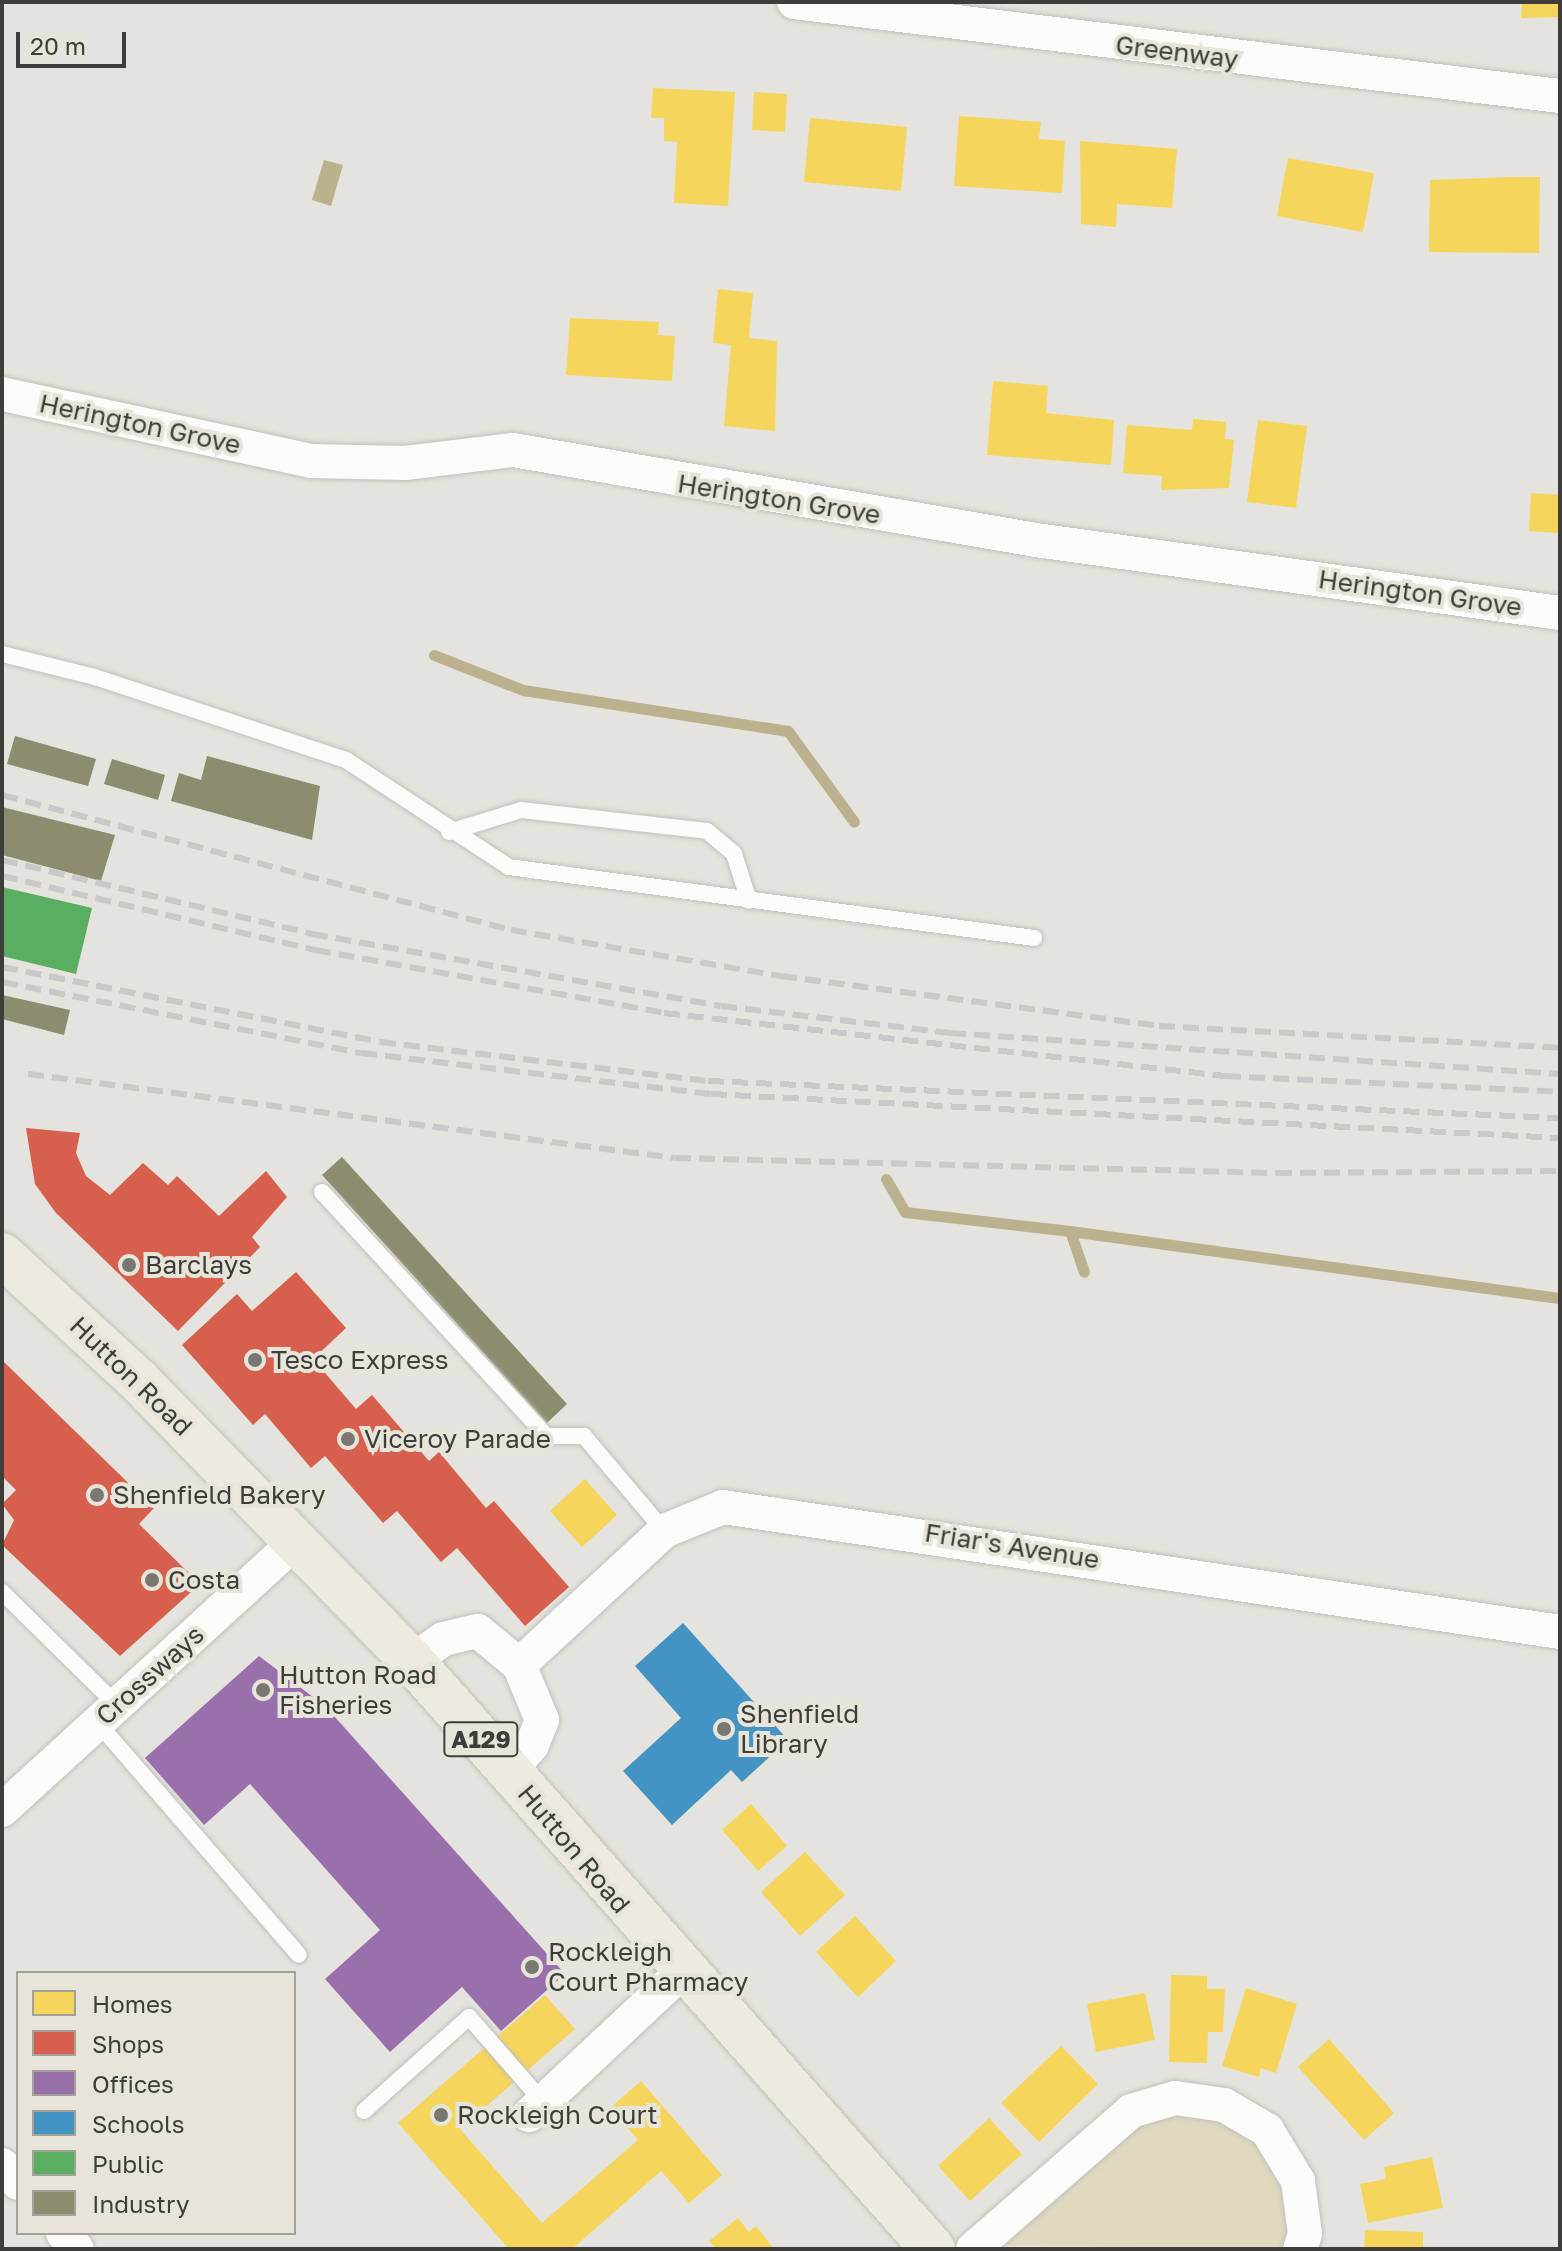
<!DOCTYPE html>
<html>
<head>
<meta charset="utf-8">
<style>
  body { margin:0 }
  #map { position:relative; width:1562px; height:2251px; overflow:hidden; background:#e4e3dd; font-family:"Golos Text",sans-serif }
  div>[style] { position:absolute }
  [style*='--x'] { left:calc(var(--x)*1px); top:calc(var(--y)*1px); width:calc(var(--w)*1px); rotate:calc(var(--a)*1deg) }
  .green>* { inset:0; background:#e0d9c0 }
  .water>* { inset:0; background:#bcb18f }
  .homes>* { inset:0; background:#f6d55c }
  .shops>* { inset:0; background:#d6604d }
  .offices>* { inset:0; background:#9970ab }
  .schools>* { inset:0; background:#4393c3 }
  .public>* { inset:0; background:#5aae61 }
  .industry>* { inset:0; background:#8c8c6e }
  .stream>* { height:11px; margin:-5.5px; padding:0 5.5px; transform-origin:5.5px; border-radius:5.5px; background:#bcb18f }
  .roads { filter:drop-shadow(0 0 2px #c1c0bb) drop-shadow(0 0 2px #c1c0bb) }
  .service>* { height:16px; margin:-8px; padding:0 8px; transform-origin:8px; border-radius:8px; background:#fbfbfa }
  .minor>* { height:34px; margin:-17px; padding:0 17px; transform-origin:17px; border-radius:17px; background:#fbfbfa }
  .primary>* { height:44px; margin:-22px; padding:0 22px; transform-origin:22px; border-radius:22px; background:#edebdf }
  .rail>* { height:6px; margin-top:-3px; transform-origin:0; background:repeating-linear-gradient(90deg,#c9c9c7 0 16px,transparent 0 24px) }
  .dots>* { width:22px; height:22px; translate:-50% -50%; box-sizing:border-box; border:4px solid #e7e4da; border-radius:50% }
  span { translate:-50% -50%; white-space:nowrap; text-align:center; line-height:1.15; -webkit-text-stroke:8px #e7e4da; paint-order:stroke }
  .shield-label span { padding:2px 6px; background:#e7e4da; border:2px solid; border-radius:6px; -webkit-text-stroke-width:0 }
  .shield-label { font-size:24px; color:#3e3d39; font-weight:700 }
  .street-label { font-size:26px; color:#3e3d39 }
  .poi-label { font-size:26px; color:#3e3d39 }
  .left { translate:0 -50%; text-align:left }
  .frame { position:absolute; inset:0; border:4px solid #3e3d39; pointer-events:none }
  .legend { position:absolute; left:16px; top:1971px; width:280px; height:264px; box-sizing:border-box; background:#e7e4da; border:2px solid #a3a19a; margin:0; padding:10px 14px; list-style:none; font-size:24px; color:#3e3d39 }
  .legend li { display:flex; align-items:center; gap:16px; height:40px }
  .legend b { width:40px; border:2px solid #a3a19a }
  .scale { position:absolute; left:16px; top:32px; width:110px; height:36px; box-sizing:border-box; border:4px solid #3e3d39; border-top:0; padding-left:10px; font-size:24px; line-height:28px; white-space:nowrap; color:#3e3d39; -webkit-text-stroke:6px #e7e4da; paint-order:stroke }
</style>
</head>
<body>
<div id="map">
  <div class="green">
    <div style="clip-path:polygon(1173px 2113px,1210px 2113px,1242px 2127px,1280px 2160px,1292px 2249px,1002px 2245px,1142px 2124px)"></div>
  </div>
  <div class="water">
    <div style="clip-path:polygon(324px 160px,343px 165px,331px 206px,312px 200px)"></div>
  </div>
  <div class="homes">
    <div style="clip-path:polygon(1522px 2px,1560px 2px,1560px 17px,1521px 18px)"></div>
    <div style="clip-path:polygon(653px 88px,735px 92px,728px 206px,674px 203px,677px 142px,664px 141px,664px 118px,651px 118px)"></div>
    <div style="clip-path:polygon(754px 92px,787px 94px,785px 132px,752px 130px)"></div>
    <div style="clip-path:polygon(959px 116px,1041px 122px,1039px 139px,1065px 141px,1062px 193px,954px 186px)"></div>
    <div style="clip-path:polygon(810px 118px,907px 127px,901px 191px,804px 182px)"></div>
    <div style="clip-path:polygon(1080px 141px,1177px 149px,1172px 208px,1117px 204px,1116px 227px,1081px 224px)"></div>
    <div style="clip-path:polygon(1288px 158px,1374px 173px,1363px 232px,1277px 216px)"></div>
    <div style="clip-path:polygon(1513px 177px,1540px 177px,1539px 253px,1429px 252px,1430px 180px)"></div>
    <div style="clip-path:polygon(718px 289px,753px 293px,749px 338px,777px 341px,775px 431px,724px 426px,731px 345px,713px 343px)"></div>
    <div style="clip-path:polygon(570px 318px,659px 322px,658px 335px,675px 336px,672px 381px,566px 375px)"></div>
    <div style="clip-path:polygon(993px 381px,1048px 386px,1046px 413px,1114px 420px,1111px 465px,987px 455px)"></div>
    <div style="clip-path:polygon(1193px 419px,1226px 422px,1225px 439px,1234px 440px,1229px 488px,1161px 490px,1162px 476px,1123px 473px,1127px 425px,1192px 430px)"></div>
    <div style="clip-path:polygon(1258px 420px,1307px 426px,1296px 508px,1247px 502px)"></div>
    <div style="clip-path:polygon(1531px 493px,1560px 495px,1558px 533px,1529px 531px)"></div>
    <div style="clip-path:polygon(585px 1479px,617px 1515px,582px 1547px,550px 1511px)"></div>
    <div style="clip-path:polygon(751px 1804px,787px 1846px,758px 1871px,722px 1830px)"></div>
    <div style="clip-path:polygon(805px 1852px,845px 1895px,800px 1936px,761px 1892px)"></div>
    <div style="clip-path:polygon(855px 1916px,896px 1961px,858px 1997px,816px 1952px)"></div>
    <div style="clip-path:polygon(1171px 1975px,1207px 1976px,1207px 1989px,1225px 1989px,1223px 2032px,1208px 2032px,1207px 2063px,1169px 2062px)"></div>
    <div style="clip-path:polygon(1246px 1988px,1297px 2004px,1276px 2073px,1261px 2068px,1259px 2077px,1222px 2066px)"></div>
    <div style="clip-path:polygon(1145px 1993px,1155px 2040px,1096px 2052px,1087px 2004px)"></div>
    <div style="clip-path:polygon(545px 1995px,575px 2029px,460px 2129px,542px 2223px,638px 2140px,610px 2108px,641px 2081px,722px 2175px,689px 2203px,661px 2171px,572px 2249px,509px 2249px,398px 2123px)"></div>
    <div style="clip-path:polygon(1329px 2039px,1394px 2113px,1364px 2140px,1298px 2067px)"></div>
    <div style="clip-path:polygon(1061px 2046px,1098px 2084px,1039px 2142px,1001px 2103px)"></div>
    <div style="clip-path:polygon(989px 2118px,1022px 2154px,970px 2201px,938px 2166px)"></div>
    <div style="clip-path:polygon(1432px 2157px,1443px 2208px,1368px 2223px,1360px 2184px,1386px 2179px,1384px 2167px)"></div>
    <div style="clip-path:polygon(738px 2218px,749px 2232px,756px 2226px,774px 2249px,716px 2249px,709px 2241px)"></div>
    <div style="clip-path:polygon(1365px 2230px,1423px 2232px,1423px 2249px,1364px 2249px)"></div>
  </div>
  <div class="shops">
    <div style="clip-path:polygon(26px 1128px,80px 1133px,76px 1153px,86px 1176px,110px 1195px,143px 1163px,168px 1185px,177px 1176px,219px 1216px,266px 1171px,287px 1197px,252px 1237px,260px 1247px,178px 1331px,56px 1213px,35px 1184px)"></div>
    <div style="clip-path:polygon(296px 1272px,346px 1328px,313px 1359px,356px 1409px,372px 1395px,429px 1461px,439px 1452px,486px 1508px,494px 1501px,569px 1587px,525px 1626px,457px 1548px,441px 1562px,397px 1511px,383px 1523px,325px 1456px,311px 1468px,265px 1414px,253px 1425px,182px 1345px,237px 1294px,252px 1311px)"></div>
    <div style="clip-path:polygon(2px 1360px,154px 1508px,139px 1524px,200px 1584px,120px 1656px,2px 1545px,14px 1520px,2px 1504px,16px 1490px,2px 1476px)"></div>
  </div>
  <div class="offices">
    <div style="clip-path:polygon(259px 1656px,326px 1707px,565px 1974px,501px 2031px,462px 1987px,390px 2052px,325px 1979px,380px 1930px,250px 1784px,204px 1825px,145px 1758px)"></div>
  </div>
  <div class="schools">
    <div style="clip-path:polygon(683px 1623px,788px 1740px,742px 1782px,731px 1770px,672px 1825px,623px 1771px,681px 1718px,635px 1666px)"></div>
  </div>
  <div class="public">
    <div style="clip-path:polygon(2px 887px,92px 908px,76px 974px,2px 956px)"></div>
  </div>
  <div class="industry">
    <div style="clip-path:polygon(15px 736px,96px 759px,88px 786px,7px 764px)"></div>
    <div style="clip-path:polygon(207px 756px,320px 786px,312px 840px,171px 801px,179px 773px,201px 780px)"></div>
    <div style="clip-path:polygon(112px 759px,165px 775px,158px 800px,104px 784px)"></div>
    <div style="clip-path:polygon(2px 807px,115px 835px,101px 881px,2px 855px)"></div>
    <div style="clip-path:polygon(2px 995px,70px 1010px,64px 1035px,2px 1019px)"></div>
    <div style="clip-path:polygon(342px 1157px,567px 1404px,547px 1423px,322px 1175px)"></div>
  </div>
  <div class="stream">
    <div style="--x:434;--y:655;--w:96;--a:21.5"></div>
    <div style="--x:523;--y:690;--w:268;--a:8.8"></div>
    <div style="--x:788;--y:731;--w:112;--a:54"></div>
    <div style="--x:886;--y:1179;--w:38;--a:60"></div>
    <div style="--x:905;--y:1212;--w:166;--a:6.6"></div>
    <div style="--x:1070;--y:1231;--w:43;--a:71.1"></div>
    <div style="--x:1070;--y:1231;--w:495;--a:7.8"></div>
  </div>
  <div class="roads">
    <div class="service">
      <div style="--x:2;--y:654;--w:96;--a:13.9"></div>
      <div style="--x:95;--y:677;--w:264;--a:18.3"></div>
      <div style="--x:346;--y:760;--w:195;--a:33.3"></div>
      <div style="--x:509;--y:867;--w:530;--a:7.7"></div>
      <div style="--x:449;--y:832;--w:75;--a:-17"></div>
      <div style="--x:521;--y:810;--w:187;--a:6.4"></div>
      <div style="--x:707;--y:831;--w:35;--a:40"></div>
      <div style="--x:734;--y:854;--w:49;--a:72.3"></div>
      <div style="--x:322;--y:1192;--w:331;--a:47.4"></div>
      <div style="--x:546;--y:1436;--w:38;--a:0"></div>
      <div style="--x:584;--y:1436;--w:124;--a:49.9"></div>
      <div style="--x:2;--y:1592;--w:161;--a:44.5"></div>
      <div style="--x:97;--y:1722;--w:308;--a:49.1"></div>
      <div style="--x:364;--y:2111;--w:141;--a:-41.8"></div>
      <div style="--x:469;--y:2017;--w:114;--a:48.9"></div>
    </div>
    <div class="minor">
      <div style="--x:794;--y:2;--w:772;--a:7"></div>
      <div style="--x:2;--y:394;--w:316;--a:12.2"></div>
      <div style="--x:311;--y:461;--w:94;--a:1.2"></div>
      <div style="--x:405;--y:463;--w:109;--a:-6.9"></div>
      <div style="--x:513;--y:450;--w:531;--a:9.76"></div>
      <div style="--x:1036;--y:540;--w:529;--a:7.93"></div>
      <div style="--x:412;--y:1661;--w:38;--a:-35"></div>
      <div style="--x:443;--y:1639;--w:36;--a:-13"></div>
      <div style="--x:478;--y:1631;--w:53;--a:39.7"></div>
      <div style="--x:519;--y:1665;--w:60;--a:67.3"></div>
      <div style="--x:542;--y:1720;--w:27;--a:112"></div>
      <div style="--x:532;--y:1745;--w:35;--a:131"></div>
      <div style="--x:519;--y:1665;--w:197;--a:-42.7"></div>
      <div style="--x:664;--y:1531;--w:64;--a:-22.1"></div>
      <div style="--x:723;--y:1507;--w:846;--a:8.49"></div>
      <div style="--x:2;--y:1810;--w:401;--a:-42.4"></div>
      <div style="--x:529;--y:2115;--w:209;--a:-43.1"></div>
      <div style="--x:2;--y:2165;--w:24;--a:48"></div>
      <div style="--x:63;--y:2233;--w:21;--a:49"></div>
      <div style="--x:973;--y:2249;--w:210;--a:-41.1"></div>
      <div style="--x:1131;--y:2111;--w:46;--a:-16.5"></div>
      <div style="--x:1175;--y:2098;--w:49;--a:8.1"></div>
      <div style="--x:1224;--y:2105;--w:50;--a:30.2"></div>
      <div style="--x:1267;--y:2130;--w:60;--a:58.7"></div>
      <div style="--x:1298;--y:2181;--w:53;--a:82.5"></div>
      <div style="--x:1305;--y:2234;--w:16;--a:108"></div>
    </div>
    <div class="primary">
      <div style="--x:2;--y:1255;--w:185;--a:42.6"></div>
      <div style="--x:138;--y:1380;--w:392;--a:45.7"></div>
      <div style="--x:412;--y:1661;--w:786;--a:48.46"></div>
    </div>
  </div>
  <div class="rail">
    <div style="--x:2;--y:795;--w:527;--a:14.85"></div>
    <div style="--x:511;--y:930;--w:274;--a:9.7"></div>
    <div style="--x:781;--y:976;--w:381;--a:7.5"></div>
    <div style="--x:1159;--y:1026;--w:402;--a:3.1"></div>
    <div style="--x:2;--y:860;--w:319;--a:13.4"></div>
    <div style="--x:312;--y:934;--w:415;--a:10"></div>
    <div style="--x:721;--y:1006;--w:231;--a:6.7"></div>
    <div style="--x:950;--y:1033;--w:611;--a:3.85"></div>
    <div style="--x:2;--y:876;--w:322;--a:13.3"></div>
    <div style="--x:315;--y:950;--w:355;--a:10.2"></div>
    <div style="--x:664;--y:1013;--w:565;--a:6.41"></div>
    <div style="--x:1225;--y:1076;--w:335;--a:2.7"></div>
    <div style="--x:2;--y:967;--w:385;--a:11.2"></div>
    <div style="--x:380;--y:1042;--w:330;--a:6.8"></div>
    <div style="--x:708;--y:1081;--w:853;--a:2.49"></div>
    <div style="--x:2;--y:982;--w:366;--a:11.2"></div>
    <div style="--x:361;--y:1053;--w:352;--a:6.7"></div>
    <div style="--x:711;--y:1094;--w:850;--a:2.97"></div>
    <div style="--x:28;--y:1074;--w:652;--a:7.4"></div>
    <div style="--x:675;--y:1158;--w:601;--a:1.43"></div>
    <div style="--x:1276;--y:1173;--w:284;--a:-0.4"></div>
  </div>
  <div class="dots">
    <div style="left:129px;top:1265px;background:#787772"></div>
    <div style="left:255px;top:1360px;background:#787772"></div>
    <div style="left:348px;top:1439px;background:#787772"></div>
    <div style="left:97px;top:1495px;background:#787772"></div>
    <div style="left:152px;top:1580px;background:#787772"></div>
    <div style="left:263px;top:1690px;background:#787772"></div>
    <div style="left:724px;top:1729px;background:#787772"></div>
    <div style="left:532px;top:1967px;background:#787772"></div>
    <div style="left:441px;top:2115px;background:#787772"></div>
  </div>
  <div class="shield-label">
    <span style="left:481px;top:1739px">A129</span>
  </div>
  <div class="street-label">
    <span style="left:1177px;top:52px;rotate:7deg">Greenway</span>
    <span style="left:140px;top:424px;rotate:12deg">Herington Grove</span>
    <span style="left:779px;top:499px;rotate:9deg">Herington Grove</span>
    <span style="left:1420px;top:593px;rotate:8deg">Herington Grove</span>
    <span style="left:131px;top:1376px;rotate:44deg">Hutton Road</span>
    <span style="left:1012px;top:1546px;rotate:9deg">Friar's Avenue</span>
    <span style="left:150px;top:1675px;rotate:-42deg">Crossways</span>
    <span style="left:574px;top:1849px;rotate:50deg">Hutton Road</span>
  </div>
  <div class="poi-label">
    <span class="left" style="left:145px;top:1265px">Barclays</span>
    <span class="left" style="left:271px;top:1360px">Tesco Express</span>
    <span class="left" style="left:364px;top:1439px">Viceroy Parade</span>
    <span class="left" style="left:113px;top:1495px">Shenfield Bakery</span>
    <span class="left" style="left:168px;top:1580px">Costa</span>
    <span class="left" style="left:279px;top:1690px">Hutton Road<br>Fisheries</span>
    <span class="left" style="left:740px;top:1729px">Shenfield<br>Library</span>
    <span class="left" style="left:548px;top:1967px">Rockleigh<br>Court Pharmacy</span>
    <span class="left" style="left:457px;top:2115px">Rockleigh Court</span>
  </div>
  <div class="frame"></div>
  <ul class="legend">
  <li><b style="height:22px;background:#f6d55c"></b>Homes</li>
  <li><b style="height:22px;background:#d6604d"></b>Shops</li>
  <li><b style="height:22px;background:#9970ab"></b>Offices</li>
  <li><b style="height:22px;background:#4393c3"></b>Schools</li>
  <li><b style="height:22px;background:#5aae61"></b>Public</li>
  <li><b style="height:22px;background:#8c8c6e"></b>Industry</li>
  </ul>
  <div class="scale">20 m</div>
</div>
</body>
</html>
